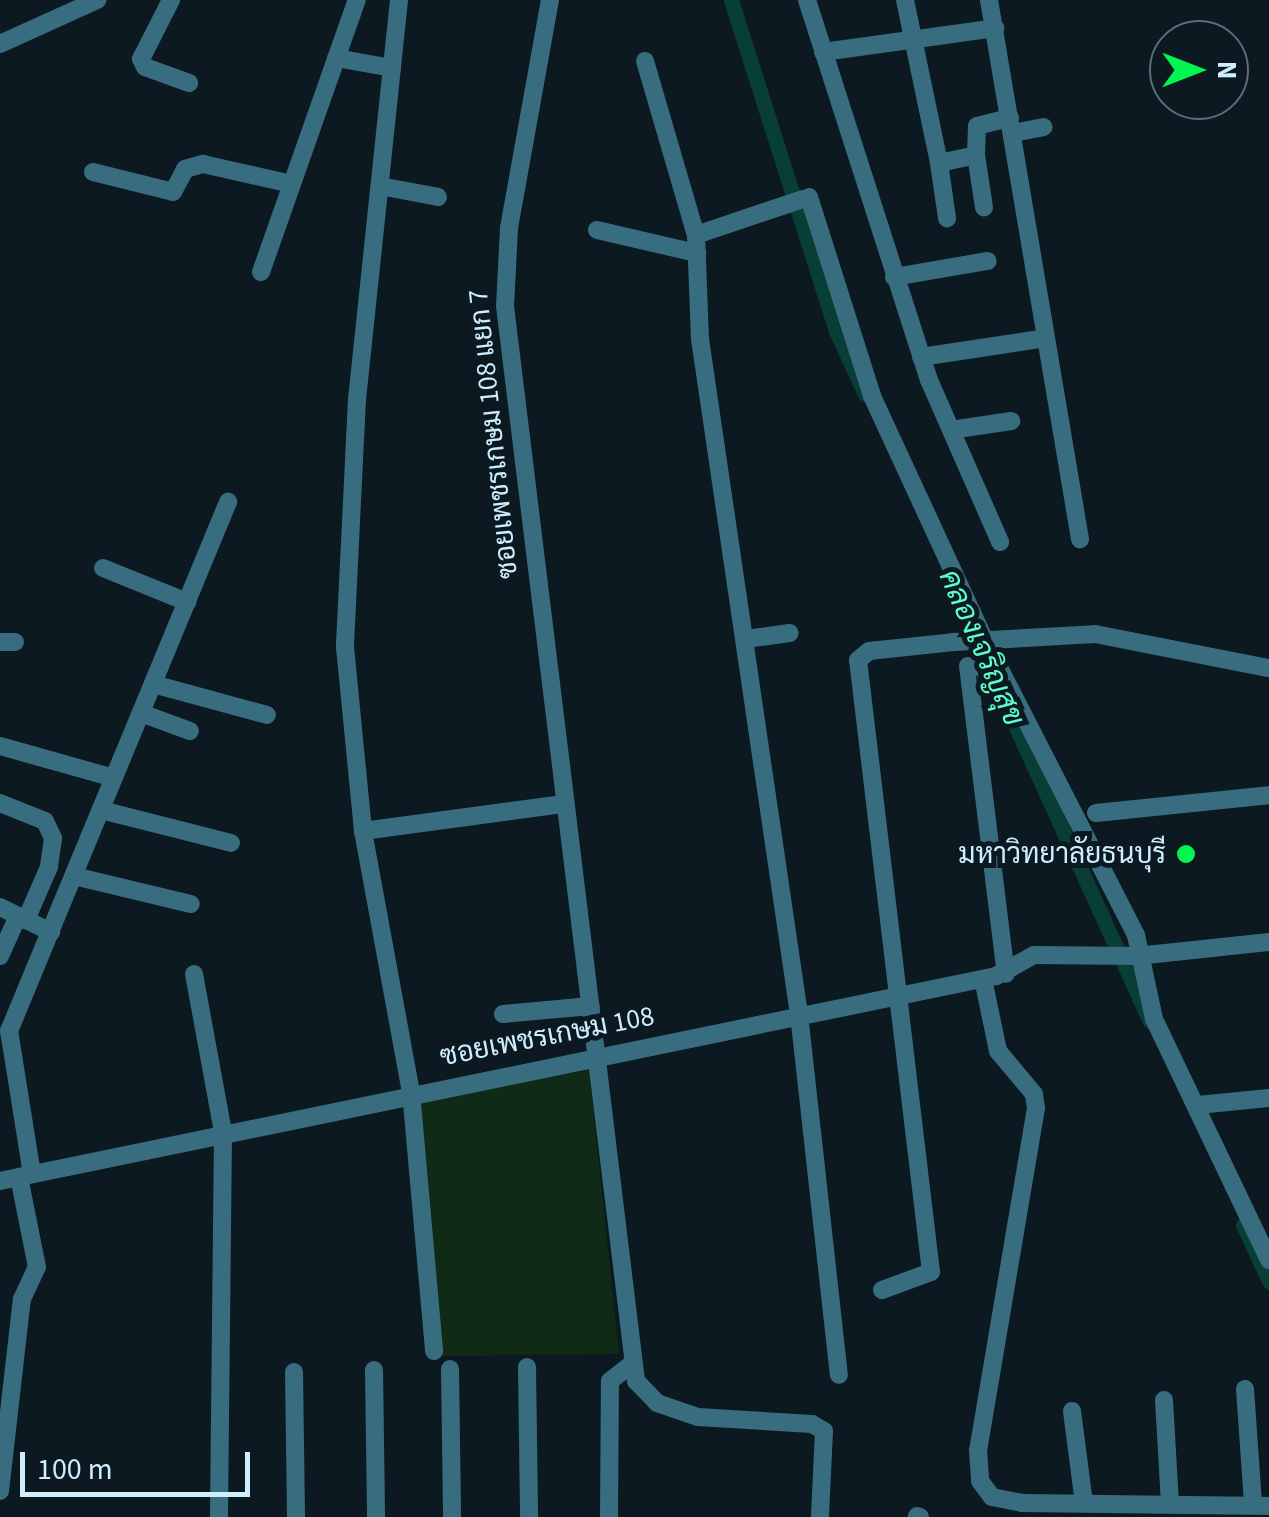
<!DOCTYPE html>
<html>
<head>
<meta charset="utf-8">
<style>
  body { margin:0 }
  #map { position:relative; width:1269px; height:1517px; overflow:hidden; background:#0d1921; font-family:"Source Sans 3",Sarabun,sans-serif }
  div>[style] { position:absolute }
  [style*='--x'] { left:calc(var(--x)*1px); top:calc(var(--y)*1px); width:calc(var(--w)*1px); rotate:calc(var(--a)*1deg) }
  .green>* { inset:0; background:#102b15 }
  .canal>* { height:15px; margin:-7.5px; padding:0 7.5px; transform-origin:7.5px; border-radius:7.5px; background:#093e36 }
  .street>* { height:18px; margin:-9px; padding:0 9px; transform-origin:9px; border-radius:9px; background:#386d80 }
  .dots>* { width:28px; height:28px; translate:-50% -50%; box-sizing:border-box; border:5px solid #0d1921; border-radius:50% }
  span { translate:-50% -50%; white-space:nowrap; text-align:center; line-height:1.15; -webkit-text-stroke:10px #0d1921; paint-order:stroke }
  .street-label { font-size:28px; color:#cdeeff }
  .poi-label { font-size:28px; color:#cdeeff }
  .right { translate:-100% -50%; text-align:right }
  .water-label { font-size:30px; color:#5cfecb; font-style:italic }
  .north { position:absolute; left:1149px; top:20px; width:100px; height:100px; box-sizing:border-box; background:#0d1921; border:2px solid #5a6e7a; border-radius:50%; rotate:90deg; font-size:28px; font-weight:700; line-height:40px; text-align:center; color:#cdeeff }
  .north::after { content:''; display:block; margin:auto; width:35px; height:45px; background:#02f651; clip-path:polygon(50% 0,100% 100%,50% 72%,0 100%) }
  .scale { position:absolute; left:20px; top:1452px; width:230px; height:45px; box-sizing:border-box; border:5px solid #cdeeff; border-top:0; padding-left:12px; font-size:30px; line-height:35px; white-space:nowrap; color:#cdeeff; -webkit-text-stroke:8px #0d1921; paint-order:stroke }
</style>
</head>
<body>
<div id="map">
  <div class="green">
    <div style="clip-path:polygon(589px 1070px,619px 1354px,442px 1356px,420px 1102px)"></div>
  </div>
  <div class="canal">
    <div style="--x:731;--y:0;--w:347;--a:72.4"></div>
    <div style="--x:836;--y:331;--w:69;--a:65.3"></div>
    <div style="--x:973;--y:633;--w:427;--a:65.5"></div>
    <div style="--x:1243;--y:1225;--w:62;--a:65.1"></div>
  </div>
  <div class="street">
    <div style="--x:171;--y:0;--w:66;--a:117"></div>
    <div style="--x:141;--y:59;--w:9;--a:63"></div>
    <div style="--x:145;--y:67;--w:47;--a:20"></div>
    <div style="--x:399;--y:0;--w:401;--a:96"></div>
    <div style="--x:357;--y:399;--w:248;--a:92.8"></div>
    <div style="--x:345;--y:647;--w:185;--a:84.4"></div>
    <div style="--x:363;--y:831;--w:265;--a:79.6"></div>
    <div style="--x:411;--y:1092;--w:260;--a:84.9"></div>
    <div style="--x:550;--y:0;--w:232;--a:100.2"></div>
    <div style="--x:509;--y:228;--w:78;--a:92.9"></div>
    <div style="--x:505;--y:306;--w:1083;--a:83.05"></div>
    <div style="--x:636;--y:1381;--w:30;--a:46"></div>
    <div style="--x:657;--y:1403;--w:43;--a:18.9"></div>
    <div style="--x:698;--y:1417;--w:114;--a:3.5"></div>
    <div style="--x:812;--y:1424;--w:14;--a:30"></div>
    <div style="--x:824;--y:1431;--w:86;--a:92.7"></div>
    <div style="--x:807;--y:0;--w:399;--a:72.2"></div>
    <div style="--x:929;--y:380;--w:177;--a:66.3"></div>
    <div style="--x:905;--y:0;--w:167;--a:78.2"></div>
    <div style="--x:939;--y:163;--w:38;--a:-12"></div>
    <div style="--x:976;--y:155;--w:29;--a:-88"></div>
    <div style="--x:977;--y:126;--w:34;--a:-14"></div>
    <div style="--x:989;--y:0;--w:547;--a:80.42"></div>
    <div style="--x:0;--y:44;--w:107;--a:-24.4"></div>
    <div style="--x:823;--y:52;--w:174;--a:-7.9"></div>
    <div style="--x:336;--y:58;--w:57;--a:10.1"></div>
    <div style="--x:645;--y:61;--w:181;--a:73.7"></div>
    <div style="--x:696;--y:235;--w:104;--a:87.8"></div>
    <div style="--x:700;--y:339;--w:682;--a:81.66"></div>
    <div style="--x:799;--y:1014;--w:363;--a:83.7"></div>
    <div style="--x:1013;--y:133;--w:31;--a:-11"></div>
    <div style="--x:976;--y:155;--w:53;--a:81.3"></div>
    <div style="--x:939;--y:163;--w:56;--a:81.7"></div>
    <div style="--x:93;--y:172;--w:82;--a:14"></div>
    <div style="--x:173;--y:192;--w:26;--a:-62"></div>
    <div style="--x:185;--y:169;--w:19;--a:-16"></div>
    <div style="--x:203;--y:164;--w:91;--a:12.7"></div>
    <div style="--x:380;--y:186;--w:59;--a:10.7"></div>
    <div style="--x:809;--y:197;--w:209;--a:72.4"></div>
    <div style="--x:872;--y:396;--w:269;--a:65.2"></div>
    <div style="--x:985;--y:640;--w:331;--a:62.9"></div>
    <div style="--x:1136;--y:935;--w:86;--a:77.9"></div>
    <div style="--x:1154;--y:1019;--w:267;--a:64.5"></div>
    <div style="--x:597;--y:230;--w:103;--a:13"></div>
    <div style="--x:696;--y:235;--w:113;--a:-18.6"></div>
    <div style="--x:261;--y:272;--w:288;--a:-70.6"></div>
    <div style="--x:894;--y:277;--w:95;--a:-9.7"></div>
    <div style="--x:921;--y:357;--w:126;--a:-8.6"></div>
    <div style="--x:951;--y:430;--w:61;--a:-8.5"></div>
    <div style="--x:103;--y:568;--w:91;--a:22"></div>
    <div style="--x:746;--y:639;--w:44;--a:-7.8"></div>
    <div style="--x:0;--y:642;--w:15;--a:0"></div>
    <div style="--x:968;--y:666;--w:310;--a:83"></div>
    <div style="--x:153;--y:684;--w:118;--a:15.2"></div>
    <div style="--x:141;--y:713;--w:52;--a:20.2"></div>
    <div style="--x:0;--y:746;--w:118;--a:15.7"></div>
    <div style="--x:0;--y:803;--w:48;--a:21.8"></div>
    <div style="--x:45;--y:821;--w:19;--a:65"></div>
    <div style="--x:53;--y:838;--w:29;--a:98"></div>
    <div style="--x:49;--y:867;--w:58;--a:113.5"></div>
    <div style="--x:101;--y:810;--w:134;--a:14.2"></div>
    <div style="--x:1096;--y:813;--w:174;--a:-5.9"></div>
    <div style="--x:363;--y:831;--w:203;--a:-7.7"></div>
    <div style="--x:74;--y:876;--w:120;--a:13.5"></div>
    <div style="--x:0;--y:907;--w:57;--a:26.1"></div>
    <div style="--x:0;--y:956;--w:44;--a:-65.8"></div>
    <div style="--x:194;--y:974;--w:161;--a:79.6"></div>
    <div style="--x:223;--y:1132;--w:385;--a:90.6"></div>
    <div style="--x:983;--y:979;--w:74;--a:78.2"></div>
    <div style="--x:998;--y:1051;--w:56;--a:50.1"></div>
    <div style="--x:1034;--y:1094;--w:14;--a:82"></div>
    <div style="--x:1036;--y:1108;--w:347;--a:99.6"></div>
    <div style="--x:978;--y:1450;--w:31;--a:86"></div>
    <div style="--x:980;--y:1481;--w:20;--a:53"></div>
    <div style="--x:992;--y:1497;--w:31;--a:11"></div>
    <div style="--x:1022;--y:1503;--w:247;--a:0.7"></div>
    <div style="--x:503;--y:1014;--w:88;--a:-5.2"></div>
    <div style="--x:1198;--y:1105;--w:71;--a:-5.6"></div>
    <div style="--x:32;--y:1174;--w:145;--a:-99.1"></div>
    <div style="--x:9;--y:1031;--w:573;--a:-67.51"></div>
    <div style="--x:0;--y:1181;--w:1017;--a:-11.63"></div>
    <div style="--x:996;--y:976;--w:43;--a:-28.9"></div>
    <div style="--x:1034;--y:955;--w:103;--a:0.6"></div>
    <div style="--x:1137;--y:956;--w:133;--a:-6.1"></div>
    <div style="--x:882;--y:1290;--w:52;--a:-20.2"></div>
    <div style="--x:931;--y:1272;--w:616;--a:-96.8"></div>
    <div style="--x:858;--y:660;--w:14;--a:-39"></div>
    <div style="--x:869;--y:651;--w:85;--a:-6"></div>
    <div style="--x:954;--y:642;--w:141;--a:-3.2"></div>
    <div style="--x:1095;--y:634;--w:177;--a:11.1"></div>
    <div style="--x:527;--y:1367;--w:150;--a:89.2"></div>
    <div style="--x:450;--y:1369;--w:148;--a:89.2"></div>
    <div style="--x:374;--y:1370;--w:147;--a:89.2"></div>
    <div style="--x:294;--y:1372;--w:145;--a:89.2"></div>
    <div style="--x:1245;--y:1389;--w:115;--a:86"></div>
    <div style="--x:1164;--y:1400;--w:104;--a:86.7"></div>
    <div style="--x:1072;--y:1411;--w:93;--a:82.6"></div>
    <div style="--x:0;--y:1491;--w:193;--a:-83.5"></div>
    <div style="--x:22;--y:1299;--w:35;--a:-65"></div>
    <div style="--x:37;--y:1267;--w:92;--a:-101.3"></div>
    <div style="--x:917;--y:1516;--w:3;--a:18"></div>
    <div style="--x:609;--y:1517;--w:136;--a:-89.6"></div>
    <div style="--x:610;--y:1381;--w:29;--a:-38"></div>
  </div>
  <div class="dots">
    <div style="left:1186px;top:854px;background:#02f651"></div>
  </div>
  <div class="street-label">
    <span style="left:493px;top:434px;rotate:-96deg">ซอยเพชรเกษม 108 แยก 7</span>
    <span style="left:547px;top:1036px;rotate:-11deg">ซอยเพชรเกษม 108</span>
  </div>
  <div class="poi-label">
    <span class="right" style="left:1166px;top:854px">มหาวิทยาลัยธนบุรี</span>
  </div>
  <div class="water-label">
    <span style="left:981px;top:648px;rotate:66deg">คลองเจริญสุข</span>
  </div>
  <div class="north">N</div>
  <div class="scale">100 m</div>
</div>
</body>
</html>
